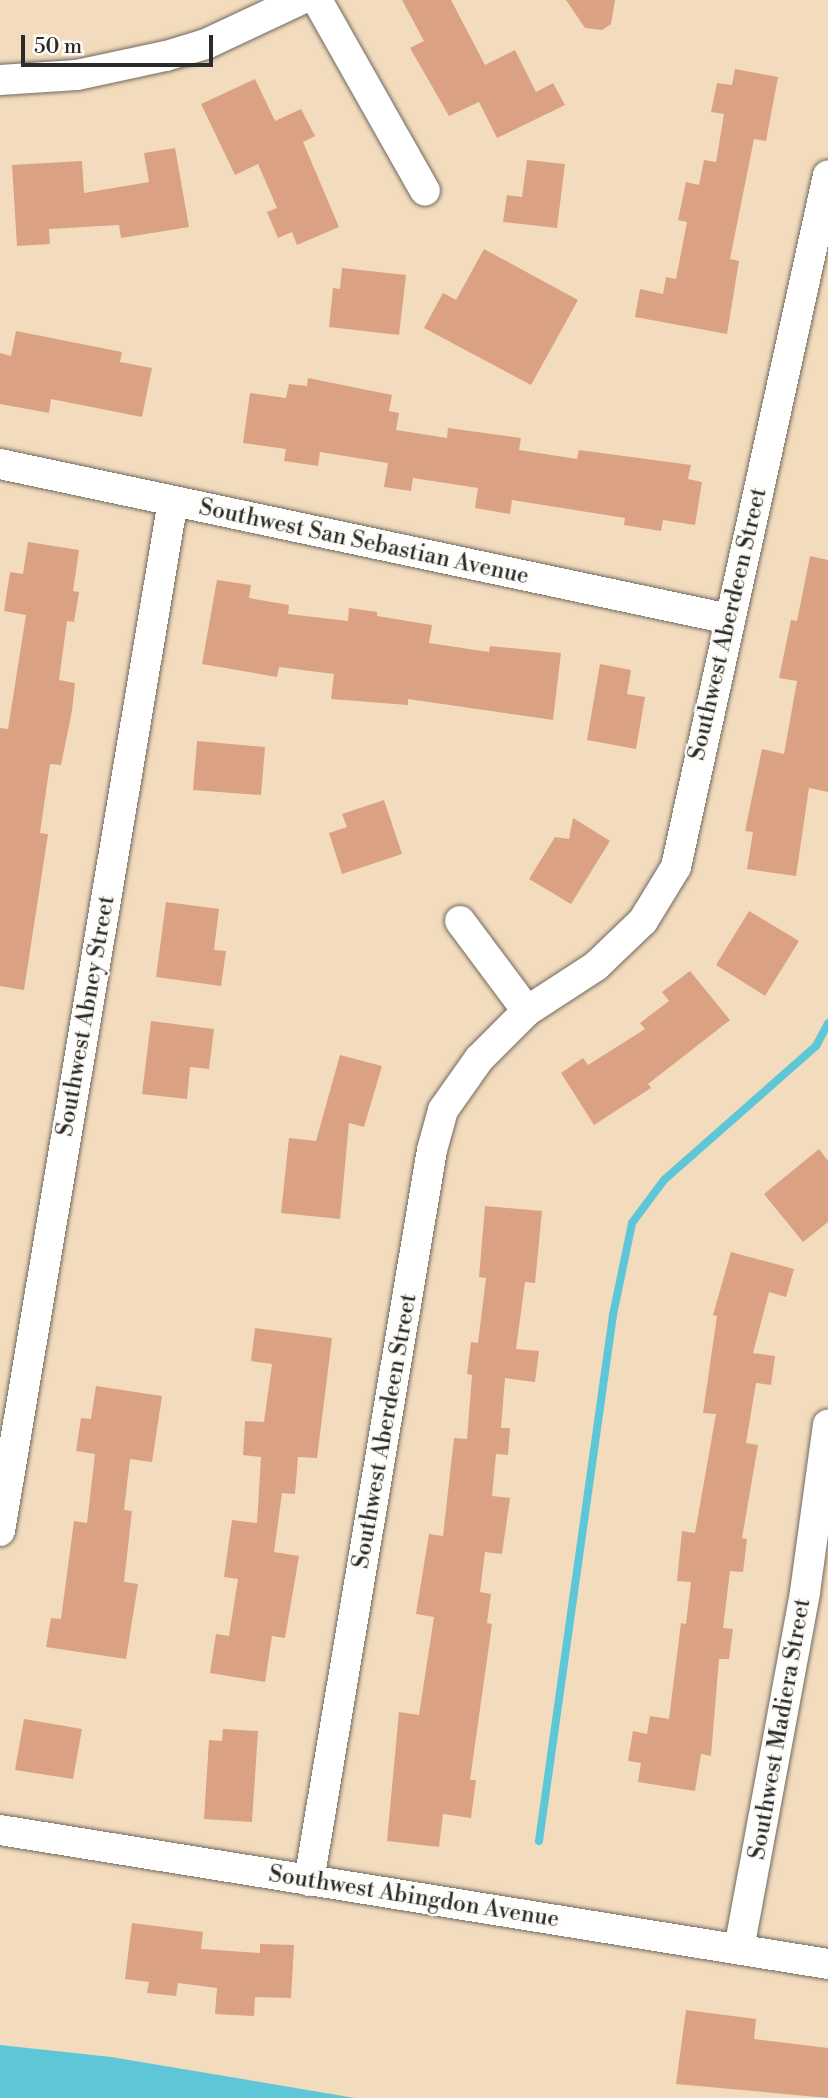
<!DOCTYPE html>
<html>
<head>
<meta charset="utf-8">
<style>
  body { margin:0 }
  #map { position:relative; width:828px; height:2098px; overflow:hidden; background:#f3dcbe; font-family:"Libre Bodoni",serif }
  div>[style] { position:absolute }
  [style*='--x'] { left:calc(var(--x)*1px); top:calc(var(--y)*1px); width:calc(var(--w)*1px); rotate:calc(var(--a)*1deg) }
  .water>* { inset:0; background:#5dc7d7 }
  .stream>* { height:8px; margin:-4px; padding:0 4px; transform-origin:4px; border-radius:4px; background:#5dc7d7 }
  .building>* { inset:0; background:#dba183 }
  .roads { filter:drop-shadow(0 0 2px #71695e) drop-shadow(0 0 2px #71695e) }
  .street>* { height:30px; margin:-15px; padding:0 15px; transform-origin:15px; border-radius:15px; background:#fff }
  span { translate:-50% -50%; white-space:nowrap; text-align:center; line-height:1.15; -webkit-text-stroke:5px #fdfcf7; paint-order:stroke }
  .street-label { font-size:23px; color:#2b2b2b }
  .scale { position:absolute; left:21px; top:35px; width:192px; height:32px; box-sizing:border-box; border:4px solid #2b2b2b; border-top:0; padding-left:9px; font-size:21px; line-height:24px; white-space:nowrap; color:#2b2b2b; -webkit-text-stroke:5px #fdfcf7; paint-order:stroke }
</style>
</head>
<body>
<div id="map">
  <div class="water">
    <div style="clip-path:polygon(0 2045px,111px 2057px,355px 2098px,0 2098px)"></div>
  </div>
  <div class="stream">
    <div style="--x:539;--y:1841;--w:531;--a:-81.99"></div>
    <div style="--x:613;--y:1315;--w:94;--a:-78.3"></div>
    <div style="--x:632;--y:1223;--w:54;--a:-53.3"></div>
    <div style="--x:664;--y:1180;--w:203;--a:-41.4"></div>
    <div style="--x:816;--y:1046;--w:26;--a:-62"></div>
  </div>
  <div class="building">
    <div style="clip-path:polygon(402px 0,451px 0,485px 65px,515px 50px,536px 92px,553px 83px,565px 105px,497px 138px,479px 102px,449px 116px,410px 48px,424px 41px)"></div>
    <div style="clip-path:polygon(566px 0,615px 0,611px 24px,602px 30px,585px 28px)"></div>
    <div style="clip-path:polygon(735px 69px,778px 77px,766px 141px,754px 139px,730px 259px,739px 261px,727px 334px,635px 317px,640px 289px,663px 294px,666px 277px,676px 279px,687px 222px,678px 220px,686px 182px,699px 185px,704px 160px,716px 162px,724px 114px,711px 112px,717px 83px,732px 85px)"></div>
    <div style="clip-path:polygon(255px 79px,275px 121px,301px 109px,315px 136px,303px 142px,339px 227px,297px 245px,292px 232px,278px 238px,267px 212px,277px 208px,258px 164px,235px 175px,201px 104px)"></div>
    <div style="clip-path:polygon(175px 148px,189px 227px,121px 238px,119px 225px,49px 229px,50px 244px,17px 246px,12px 165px,82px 161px,84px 193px,149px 182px,144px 153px)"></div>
    <div style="clip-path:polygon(527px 160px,565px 164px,557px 228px,503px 222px,507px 195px,522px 197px)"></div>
    <div style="clip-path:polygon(484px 249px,578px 300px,531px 385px,424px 328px,443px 293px,456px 300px)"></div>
    <div style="clip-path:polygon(342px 268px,406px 275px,399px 335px,329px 327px,333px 288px,340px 289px)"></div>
    <div style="clip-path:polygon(16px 331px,122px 352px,120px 362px,152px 368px,142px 417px,51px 399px,49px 413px,0 404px,0 353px,11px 356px)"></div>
    <div style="clip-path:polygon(308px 378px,392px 395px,389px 411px,399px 413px,396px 430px,447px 438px,448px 428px,521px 438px,519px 450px,577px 459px,579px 450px,691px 465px,688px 479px,702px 482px,695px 525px,663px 520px,661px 531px,624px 525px,625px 518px,512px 500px,510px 514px,475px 508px,478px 488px,413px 478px,411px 491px,384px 487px,388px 463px,320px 452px,318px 466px,284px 461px,286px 449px,243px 443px,250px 393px,286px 398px,289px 384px,307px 386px)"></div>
    <div style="clip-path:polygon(28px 542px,79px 550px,73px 591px,79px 592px,74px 622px,67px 621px,59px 680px,75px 683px,72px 711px,61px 765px,50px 764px,40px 833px,48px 834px,24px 990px,0 986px,0 728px,8px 729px,26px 615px,4px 611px,10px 572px,23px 574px)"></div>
    <div style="clip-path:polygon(810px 556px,828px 560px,828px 792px,809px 788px,796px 876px,747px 869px,753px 832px,745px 831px,762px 749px,784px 754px,797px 681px,779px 678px,791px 620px,797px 621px)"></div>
    <div style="clip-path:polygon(217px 580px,251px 585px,249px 598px,289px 605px,288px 614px,348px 621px,349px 608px,377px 612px,377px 616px,432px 625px,429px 643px,489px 652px,490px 646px,561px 653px,553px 720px,408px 699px,408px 705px,331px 699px,334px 674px,279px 667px,277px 677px,202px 664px)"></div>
    <div style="clip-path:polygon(600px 664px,631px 670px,627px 694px,645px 697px,636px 749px,587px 740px)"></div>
    <div style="clip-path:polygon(197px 741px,265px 747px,261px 795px,193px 790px)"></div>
    <div style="clip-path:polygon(384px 800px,402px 854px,342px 874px,329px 833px,347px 827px,342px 814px)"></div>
    <div style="clip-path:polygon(573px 818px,610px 841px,571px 904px,529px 879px,555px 837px,569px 839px)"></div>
    <div style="clip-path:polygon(166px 902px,219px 909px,214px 950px,226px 951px,221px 986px,156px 977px)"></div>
    <div style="clip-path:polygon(749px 911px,799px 941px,765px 996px,716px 965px)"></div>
    <div style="clip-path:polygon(690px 971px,730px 1020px,648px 1084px,651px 1088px,594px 1125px,561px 1073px,583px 1058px,588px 1065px,645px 1029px,640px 1023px,669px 1001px,662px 992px)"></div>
    <div style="clip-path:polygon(151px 1021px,214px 1029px,209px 1069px,190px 1067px,187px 1099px,142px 1094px)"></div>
    <div style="clip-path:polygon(340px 1055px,382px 1066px,364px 1127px,349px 1123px,340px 1219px,281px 1213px,289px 1138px,316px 1141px)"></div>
    <div style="clip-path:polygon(819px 1149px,828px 1161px,828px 1222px,803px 1242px,764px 1194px)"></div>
    <div style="clip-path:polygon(485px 1206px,542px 1211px,535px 1283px,525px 1282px,516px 1349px,539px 1351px,535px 1382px,505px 1378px,501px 1428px,510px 1428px,508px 1455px,496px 1454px,492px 1496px,510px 1498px,502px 1554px,485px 1552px,480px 1592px,491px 1594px,487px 1623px,492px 1624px,470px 1780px,476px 1780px,471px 1818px,443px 1814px,439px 1847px,387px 1841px,399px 1712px,419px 1715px,434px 1617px,416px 1614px,429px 1534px,443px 1536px,454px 1438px,467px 1439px,472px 1375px,467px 1374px,471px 1342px,478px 1343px,486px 1278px,479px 1277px)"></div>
    <div style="clip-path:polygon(731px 1252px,794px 1269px,786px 1297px,769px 1292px,753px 1353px,775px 1356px,771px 1385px,756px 1383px,746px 1443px,758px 1445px,742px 1538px,747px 1539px,743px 1572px,730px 1571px,723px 1628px,733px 1629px,729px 1659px,719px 1659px,711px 1756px,701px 1754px,695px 1791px,638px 1782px,641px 1763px,628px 1761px,633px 1731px,647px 1734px,650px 1716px,669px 1719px,681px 1623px,686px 1624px,691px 1582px,677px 1581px,682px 1531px,695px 1533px,716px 1414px,703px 1413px,717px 1316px,713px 1315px)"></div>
    <div style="clip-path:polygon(255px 1328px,332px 1338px,317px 1458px,298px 1457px,295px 1494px,282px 1493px,274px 1552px,299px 1556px,285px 1638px,272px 1636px,265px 1682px,210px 1673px,216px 1634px,229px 1636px,238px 1579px,224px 1577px,232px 1520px,257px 1523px,261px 1457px,243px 1455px,245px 1421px,264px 1422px,272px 1364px,251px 1361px)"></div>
    <div style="clip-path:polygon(96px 1386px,162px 1396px,152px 1462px,130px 1459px,124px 1510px,132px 1511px,124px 1582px,138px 1584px,126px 1659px,46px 1647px,51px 1618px,61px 1619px,74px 1521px,87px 1523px,95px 1454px,76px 1451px,81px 1418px,91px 1419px)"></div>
    <div style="clip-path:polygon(24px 1719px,82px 1729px,73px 1779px,15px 1770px)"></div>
    <div style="clip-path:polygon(223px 1729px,258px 1731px,252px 1822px,204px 1819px,209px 1740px,222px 1741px)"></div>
    <div style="clip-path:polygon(132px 1923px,203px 1932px,201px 1949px,260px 1953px,260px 1944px,294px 1945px,291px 1998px,255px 1997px,254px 2016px,215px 2014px,217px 1988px,178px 1983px,176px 1996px,147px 1993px,149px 1982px,125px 1979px)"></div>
    <div style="clip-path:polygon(686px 2010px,756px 2019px,754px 2039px,828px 2048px,828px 2098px,676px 2084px)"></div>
  </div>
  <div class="roads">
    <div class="street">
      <div style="--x:317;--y:0;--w:219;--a:60.5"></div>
      <div style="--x:0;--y:80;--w:77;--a:-3.7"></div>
      <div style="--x:77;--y:75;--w:91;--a:-12.1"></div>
      <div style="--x:166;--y:56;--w:42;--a:-16.7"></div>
      <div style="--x:206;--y:44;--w:104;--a:-25.1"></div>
      <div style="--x:0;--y:464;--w:745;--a:12"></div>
      <div style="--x:460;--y:921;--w:112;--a:53.3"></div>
      <div style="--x:0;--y:1531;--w:1044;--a:-80.47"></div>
      <div style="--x:0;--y:1830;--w:839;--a:9.19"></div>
      <div style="--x:309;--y:1881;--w:741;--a:-80.45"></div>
      <div style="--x:432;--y:1150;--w:41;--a:-74.6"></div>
      <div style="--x:443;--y:1110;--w:62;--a:-54.8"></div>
      <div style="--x:479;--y:1059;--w:68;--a:-45"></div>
      <div style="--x:527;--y:1011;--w:82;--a:-33.1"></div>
      <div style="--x:596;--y:966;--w:65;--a:-43.8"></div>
      <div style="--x:643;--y:921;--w:63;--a:-58.6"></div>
      <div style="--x:676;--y:867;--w:708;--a:-77.61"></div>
      <div style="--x:739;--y:1949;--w:363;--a:-79.5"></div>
      <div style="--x:805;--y:1592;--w:169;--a:-82.2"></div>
    </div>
  </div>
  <div class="street-label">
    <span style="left:364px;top:542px;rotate:12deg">Southwest San Sebastian Avenue</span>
    <span style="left:728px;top:624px;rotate:-77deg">Southwest Aberdeen Street</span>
    <span style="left:86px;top:1016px;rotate:-80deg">Southwest Abney Street</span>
    <span style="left:385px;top:1431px;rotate:-80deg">Southwest Aberdeen Street</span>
    <span style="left:780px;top:1729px;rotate:-80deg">Southwest Madiera Street</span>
    <span style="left:414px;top:1897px;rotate:9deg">Southwest Abingdon Avenue</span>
  </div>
  <div class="scale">50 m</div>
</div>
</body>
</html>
